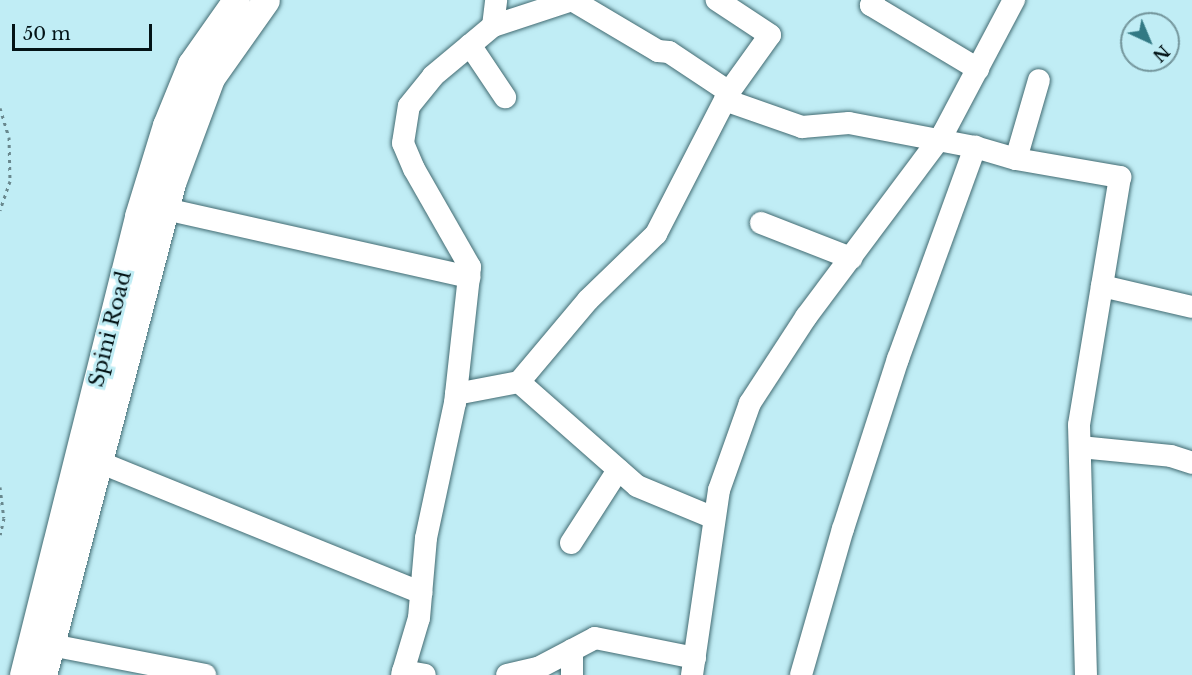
<!DOCTYPE html>
<html>
<head>
<meta charset="utf-8">
<style>
  body { margin:0 }
  #map { position:relative; width:1192px; height:675px; overflow:hidden; background:#c0edf5; font-family:"Libre Baskerville",serif }
  div>[style] { position:absolute }
  [style*='--x'] { left:calc(var(--x)*1px); top:calc(var(--y)*1px); width:calc(var(--w)*1px); rotate:calc(var(--a)*1deg) }
  .path>* { height:3px; margin-top:-1.5px; transform-origin:0; background:repeating-linear-gradient(90deg,#69888e 0 3px,transparent 0 7.5px) }
  .roads { filter:drop-shadow(0 0 2px #426b72) drop-shadow(0 0 2px #426b72) }
  .minor>* { height:22px; margin:-11px; padding:0 11px; transform-origin:11px; border-radius:11px; background:#fff }
  .major>* { height:27px; margin:-13.5px; padding:0 13.5px; transform-origin:13.5px; border-radius:13.5px; background:#fff }
  span { translate:-50% -50%; white-space:nowrap; text-align:center; line-height:1.15; -webkit-text-stroke:6px #c0edf5; paint-order:stroke }
  .street-label { font-size:21px; color:#031316 }
  .north { position:absolute; left:1120px; top:12px; width:60px; height:60px; box-sizing:border-box; background:#c0edf5; border:2px solid #74969c; border-radius:50%; rotate:136deg; font-size:16px; font-weight:700; line-height:24px; text-align:center; color:#031316 }
  .north::after { content:''; display:block; margin:auto; width:21px; height:27px; background:#327984; clip-path:polygon(50% 0,100% 100%,50% 72%,0 100%) }
  .scale { position:absolute; left:12px; top:24px; width:140px; height:27px; box-sizing:border-box; border:3px solid #031316; border-top:0; padding-left:8px; font-size:18px; line-height:21px; white-space:nowrap; color:#031316; -webkit-text-stroke:4px #c0edf5; paint-order:stroke }
</style>
</head>
<body>
<div id="map">
  <div class="path">
    <div style="--x:0;--y:108;--w:30;--a:73"></div>
    <div style="--x:9;--y:137;--w:44;--a:88.7"></div>
    <div style="--x:10;--y:181;--w:31;--a:109"></div>
    <div style="--x:0;--y:487;--w:31;--a:83"></div>
    <div style="--x:4;--y:518;--w:17;--a:103"></div>
  </div>
  <div class="roads">
    <div class="minor">
      <div style="--x:572;--y:0;--w:100;--a:30.7"></div>
      <div style="--x:658;--y:51;--w:11;--a:5"></div>
      <div style="--x:669;--y:52;--w:72;--a:33.7"></div>
      <div style="--x:874;--y:0;--w:6;--a:121"></div>
      <div style="--x:871;--y:5;--w:125;--a:30.9"></div>
      <div style="--x:493;--y:26;--w:83;--a:-18.2"></div>
      <div style="--x:470;--y:45;--w:63;--a:56.1"></div>
      <div style="--x:725;--y:100;--w:82;--a:19.3"></div>
      <div style="--x:802;--y:127;--w:47;--a:-4.9"></div>
      <div style="--x:849;--y:123;--w:128;--a:10.8"></div>
      <div style="--x:975;--y:147;--w:43;--a:16.3"></div>
      <div style="--x:1016;--y:159;--w:106;--a:9.8"></div>
      <div style="--x:1120;--y:177;--w:251;--a:99.4"></div>
      <div style="--x:1079;--y:425;--w:250;--a:88.4"></div>
      <div style="--x:1016;--y:159;--w:82;--a:-73.8"></div>
      <div style="--x:165;--y:209;--w:312;--a:12.6"></div>
      <div style="--x:761;--y:223;--w:97;--a:21.3"></div>
      <div style="--x:1102;--y:286;--w:92;--a:13.1"></div>
      <div style="--x:519;--y:382;--w:157;--a:41.4"></div>
      <div style="--x:637;--y:486;--w:83;--a:22.6"></div>
      <div style="--x:456;--y:394;--w:64;--a:-10.8"></div>
      <div style="--x:519;--y:382;--w:107;--a:-49.9"></div>
      <div style="--x:588;--y:300;--w:95;--a:-44.1"></div>
      <div style="--x:656;--y:234;--w:160;--a:-62.8"></div>
      <div style="--x:729;--y:92;--w:70;--a:-54.3"></div>
      <div style="--x:770;--y:35;--w:64;--a:-146.6"></div>
      <div style="--x:1080;--y:447;--w:91;--a:5.6"></div>
      <div style="--x:1171;--y:456;--w:22;--a:18"></div>
      <div style="--x:99;--y:462;--w:348;--a:22.1"></div>
      <div style="--x:571;--y:543;--w:87;--a:-57.2"></div>
      <div style="--x:51;--y:645;--w:157;--a:11"></div>
      <div style="--x:403;--y:671;--w:22;--a:10"></div>
      <div style="--x:402;--y:675;--w:59;--a:-73.4"></div>
      <div style="--x:419;--y:618;--w:80;--a:-85"></div>
      <div style="--x:426;--y:538;--w:138;--a:-77.9"></div>
      <div style="--x:455;--y:403;--w:137;--a:-83.7"></div>
      <div style="--x:470;--y:267;--w:113;--a:-119.7"></div>
      <div style="--x:414;--y:169;--w:28;--a:-113"></div>
      <div style="--x:403;--y:143;--w:37;--a:-81"></div>
      <div style="--x:409;--y:106;--w:38;--a:-51"></div>
      <div style="--x:433;--y:76;--w:78;--a:-39.8"></div>
      <div style="--x:493;--y:26;--w:26;--a:-83"></div>
      <div style="--x:507;--y:675;--w:32;--a:-13"></div>
      <div style="--x:538;--y:668;--w:64;--a:-27.8"></div>
      <div style="--x:595;--y:638;--w:102;--a:11.3"></div>
      <div style="--x:572;--y:675;--w:25;--a:-90"></div>
      <div style="--x:692;--y:675;--w:187;--a:-81.7"></div>
      <div style="--x:719;--y:490;--w:92;--a:-70.4"></div>
      <div style="--x:750;--y:403;--w:103;--a:-56.9"></div>
      <div style="--x:806;--y:317;--w:229;--a:-53.2"></div>
      <div style="--x:943;--y:134;--w:152;--a:-62.1"></div>
      <div style="--x:801;--y:675;--w:152;--a:-74"></div>
      <div style="--x:843;--y:529;--w:179;--a:-72.1"></div>
      <div style="--x:898;--y:359;--w:226;--a:-70"></div>
    </div>
    <div class="major">
      <div style="--x:23;--y:675;--w:473;--a:-75.9"></div>
      <div style="--x:138;--y:216;--w:95;--a:-72.9"></div>
      <div style="--x:166;--y:125;--w:66;--a:-67.7"></div>
      <div style="--x:191;--y:64;--w:78;--a:-54.9"></div>
      <div style="--x:43;--y:675;--w:509;--a:-75.31"></div>
      <div style="--x:172;--y:183;--w:112;--a:-69.6"></div>
      <div style="--x:211;--y:78;--w:95;--a:-54.8"></div>
    </div>
  </div>
  <div class="street-label">
    <span style="left:110px;top:329px;rotate:-76deg">Spini Road</span>
  </div>
  <div class="north">N</div>
  <div class="scale">50 m</div>
</div>
</body>
</html>
